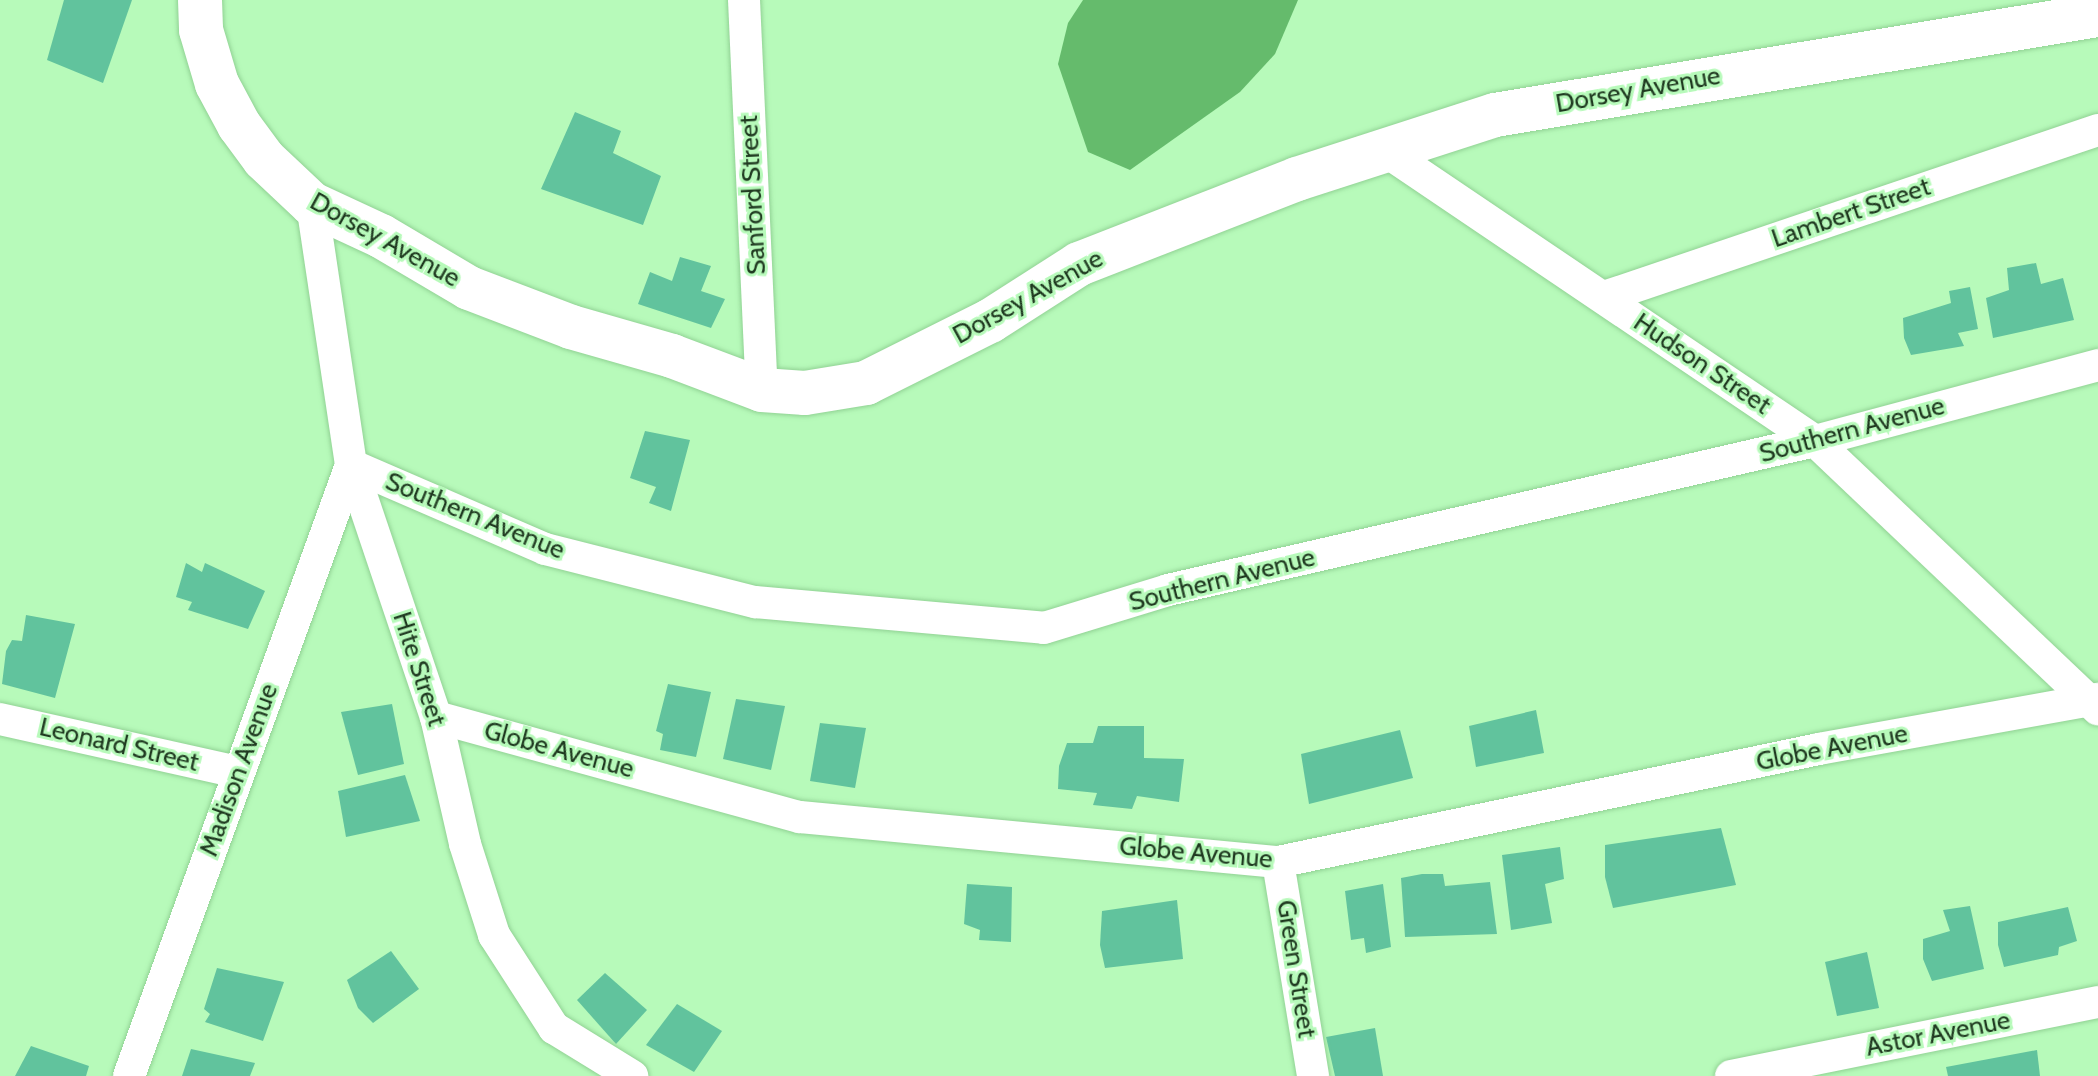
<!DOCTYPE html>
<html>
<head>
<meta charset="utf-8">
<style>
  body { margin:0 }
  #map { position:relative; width:2098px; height:1076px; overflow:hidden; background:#b7faba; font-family:Cabin,sans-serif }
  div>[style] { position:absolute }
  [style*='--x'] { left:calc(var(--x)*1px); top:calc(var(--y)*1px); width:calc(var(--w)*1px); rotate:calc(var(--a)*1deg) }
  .forest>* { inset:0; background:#65bb6c }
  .building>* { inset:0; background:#61c39d }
  .roads { filter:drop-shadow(0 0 2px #91d294) drop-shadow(0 0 2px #91d294) }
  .street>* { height:32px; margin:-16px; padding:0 16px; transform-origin:16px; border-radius:16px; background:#fff }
  .secondary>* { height:44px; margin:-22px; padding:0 22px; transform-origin:22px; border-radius:22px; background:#fff }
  span { translate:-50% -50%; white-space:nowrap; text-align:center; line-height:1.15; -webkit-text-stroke:6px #b7faba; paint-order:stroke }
  .street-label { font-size:26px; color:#1f3920 }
</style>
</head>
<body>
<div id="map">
  <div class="forest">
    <div style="clip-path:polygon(1083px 0,1298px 0,1275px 54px,1240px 92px,1130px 170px,1088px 152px,1058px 64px,1068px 23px)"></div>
  </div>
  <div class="building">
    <div style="clip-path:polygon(64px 0,132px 0,103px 83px,47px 60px)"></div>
    <div style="clip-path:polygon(575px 112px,621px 131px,613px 153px,661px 176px,643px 225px,541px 189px)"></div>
    <div style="clip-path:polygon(680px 257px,711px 266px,701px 291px,725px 299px,711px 328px,638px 304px,650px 272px,672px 281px)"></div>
    <div style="clip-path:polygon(2036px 263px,2041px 284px,2063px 278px,2074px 320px,1993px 338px,1986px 298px,2009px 290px,2007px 268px)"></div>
    <div style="clip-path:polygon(1970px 287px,1978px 329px,1958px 333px,1964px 346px,1911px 355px,1904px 338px,1903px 318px,1951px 303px,1949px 291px)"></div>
    <div style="clip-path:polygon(645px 431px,690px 440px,671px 511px,649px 503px,656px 487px,630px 478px)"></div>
    <div style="clip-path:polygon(186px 563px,202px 572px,205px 563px,265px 591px,248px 629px,188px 610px,192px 602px,176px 597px)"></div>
    <div style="clip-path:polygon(26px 615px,75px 624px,55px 698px,2px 684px,6px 651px,12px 640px,22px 641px)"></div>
    <div style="clip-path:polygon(668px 684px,711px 692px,696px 757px,660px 750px,663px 734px,656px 731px)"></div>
    <div style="clip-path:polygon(736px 699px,785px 706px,771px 770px,723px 759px)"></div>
    <div style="clip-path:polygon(392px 704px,404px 764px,358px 775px,341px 712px)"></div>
    <div style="clip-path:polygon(1536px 710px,1544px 753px,1476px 767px,1469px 726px)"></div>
    <div style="clip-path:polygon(820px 723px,866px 728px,855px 788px,810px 781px)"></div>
    <div style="clip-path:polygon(1098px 726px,1144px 726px,1144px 758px,1184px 759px,1179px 802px,1137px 796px,1132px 809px,1093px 805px,1097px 793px,1058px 789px,1059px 766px,1067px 743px,1093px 743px)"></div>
    <div style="clip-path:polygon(1400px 730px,1413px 778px,1309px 804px,1301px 754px)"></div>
    <div style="clip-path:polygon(405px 775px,420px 821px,346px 837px,338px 791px)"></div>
    <div style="clip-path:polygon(1721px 828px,1736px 885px,1613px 908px,1605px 877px,1605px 845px)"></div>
    <div style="clip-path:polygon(1560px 847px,1564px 879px,1545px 884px,1552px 923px,1511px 930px,1502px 855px)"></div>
    <div style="clip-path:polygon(1422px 874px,1443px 874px,1445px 886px,1490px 882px,1497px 934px,1405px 937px,1401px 878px)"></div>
    <div style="clip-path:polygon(967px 884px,1012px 887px,1011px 942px,979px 940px,980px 930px,964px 924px)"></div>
    <div style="clip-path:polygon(1383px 884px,1391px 947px,1366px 953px,1364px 938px,1351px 940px,1345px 891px)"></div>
    <div style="clip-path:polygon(1177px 900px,1183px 959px,1105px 968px,1100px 945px,1102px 911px)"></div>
    <div style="clip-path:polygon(1970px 906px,1984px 969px,1932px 981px,1923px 959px,1923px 939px,1950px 931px,1943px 910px)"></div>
    <div style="clip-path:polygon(2068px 907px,2077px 941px,2059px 947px,2058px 955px,2004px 967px,1998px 945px,1998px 922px)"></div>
    <div style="clip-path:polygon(391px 951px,419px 989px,373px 1023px,358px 1008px,347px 980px)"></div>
    <div style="clip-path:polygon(1867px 952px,1879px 1008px,1837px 1016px,1825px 962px)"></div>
    <div style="clip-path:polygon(217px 968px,284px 982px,263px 1041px,205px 1022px,210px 1014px,204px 1009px)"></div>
    <div style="clip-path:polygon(605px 973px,647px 1010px,616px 1044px,577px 1000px)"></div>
    <div style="clip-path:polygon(677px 1004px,722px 1031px,694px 1072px,646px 1045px)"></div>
    <div style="clip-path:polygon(1375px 1028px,1383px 1076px,1335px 1076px,1326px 1037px)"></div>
    <div style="clip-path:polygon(31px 1046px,89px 1066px,86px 1076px,15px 1076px)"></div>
    <div style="clip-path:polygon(191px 1049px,255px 1063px,250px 1076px,182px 1076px)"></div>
    <div style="clip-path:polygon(2037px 1050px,2040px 1076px,1948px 1076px,1946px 1067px)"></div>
  </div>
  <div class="roads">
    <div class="street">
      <div style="--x:744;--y:0;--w:390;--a:87.4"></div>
      <div style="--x:1384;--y:150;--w:520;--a:34.03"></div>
      <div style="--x:1815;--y:441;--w:390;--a:43.5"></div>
      <div style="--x:312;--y:204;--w:264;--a:81.5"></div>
      <div style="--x:351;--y:465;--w:266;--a:71.4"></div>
      <div style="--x:436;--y:717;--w:130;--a:77.1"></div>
      <div style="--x:465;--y:844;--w:96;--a:72.3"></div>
      <div style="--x:494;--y:935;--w:111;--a:57.2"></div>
      <div style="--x:554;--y:1028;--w:92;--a:31.6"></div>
      <div style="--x:1604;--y:297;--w:521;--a:-18.68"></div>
      <div style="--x:436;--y:717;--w:377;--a:15.4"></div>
      <div style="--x:800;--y:817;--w:480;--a:5.4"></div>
      <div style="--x:1278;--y:862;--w:553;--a:-11.8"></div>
      <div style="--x:1819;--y:749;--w:283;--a:-10.2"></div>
      <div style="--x:0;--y:719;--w:244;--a:12.6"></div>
      <div style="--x:1278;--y:862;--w:217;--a:80.7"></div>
      <div style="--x:129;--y:1076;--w:650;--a:-70.03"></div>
      <div style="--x:351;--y:465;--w:211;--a:23.4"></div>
      <div style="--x:545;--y:549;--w:217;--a:14.2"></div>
      <div style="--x:755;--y:602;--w:290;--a:5.1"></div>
      <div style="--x:1044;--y:628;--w:130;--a:-17"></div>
      <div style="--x:1168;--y:590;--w:664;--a:-12.97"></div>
      <div style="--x:1815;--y:441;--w:293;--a:-15"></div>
      <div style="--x:1731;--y:1076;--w:374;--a:-11.4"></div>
    </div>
    <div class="secondary">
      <div style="--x:200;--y:0;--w:30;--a:88"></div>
      <div style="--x:201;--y:30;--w:56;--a:73.5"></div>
      <div style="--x:217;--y:84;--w:47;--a:61.8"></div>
      <div style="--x:239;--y:125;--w:42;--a:53.7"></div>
      <div style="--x:264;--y:159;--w:66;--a:43.2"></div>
      <div style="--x:312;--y:204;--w:76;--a:24.9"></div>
      <div style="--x:381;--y:236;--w:102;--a:30.6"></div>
      <div style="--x:469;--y:288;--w:109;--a:20.9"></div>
      <div style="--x:571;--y:327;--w:105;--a:16"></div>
      <div style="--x:672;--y:356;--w:96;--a:20.7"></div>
      <div style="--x:762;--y:390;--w:43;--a:4"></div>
      <div style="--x:805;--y:393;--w:62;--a:-9.3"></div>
      <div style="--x:866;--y:383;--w:139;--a:-26.6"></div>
      <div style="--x:990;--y:321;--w:106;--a:-32.6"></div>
      <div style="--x:1079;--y:264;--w:234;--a:-21.3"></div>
      <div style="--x:1297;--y:179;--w:208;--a:-17.9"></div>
      <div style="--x:1495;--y:115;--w:611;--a:-9.42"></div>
    </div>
  </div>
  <div class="street-label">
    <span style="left:1638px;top:90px;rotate:-10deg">Dorsey Avenue</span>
    <span style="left:753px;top:195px;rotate:-93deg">Sanford Street</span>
    <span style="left:1851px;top:213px;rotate:-19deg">Lambert Street</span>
    <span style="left:385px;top:240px;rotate:29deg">Dorsey Avenue</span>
    <span style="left:1028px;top:297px;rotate:-29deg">Dorsey Avenue</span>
    <span style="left:1702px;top:364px;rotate:34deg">Hudson Street</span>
    <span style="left:1852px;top:430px;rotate:-15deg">Southern Avenue</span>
    <span style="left:475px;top:516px;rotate:22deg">Southern Avenue</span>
    <span style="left:1222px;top:580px;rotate:-14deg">Southern Avenue</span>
    <span style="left:419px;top:669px;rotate:72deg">Hite Street</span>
    <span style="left:119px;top:745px;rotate:13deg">Leonard Street</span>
    <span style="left:1832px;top:748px;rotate:-11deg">Globe Avenue</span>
    <span style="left:559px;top:750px;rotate:15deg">Globe Avenue</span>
    <span style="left:239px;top:770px;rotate:-70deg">Madison Avenue</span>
    <span style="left:1196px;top:853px;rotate:5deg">Globe Avenue</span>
    <span style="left:1296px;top:969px;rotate:81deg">Green Street</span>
    <span style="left:1938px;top:1034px;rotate:-11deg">Astor Avenue</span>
  </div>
</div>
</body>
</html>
